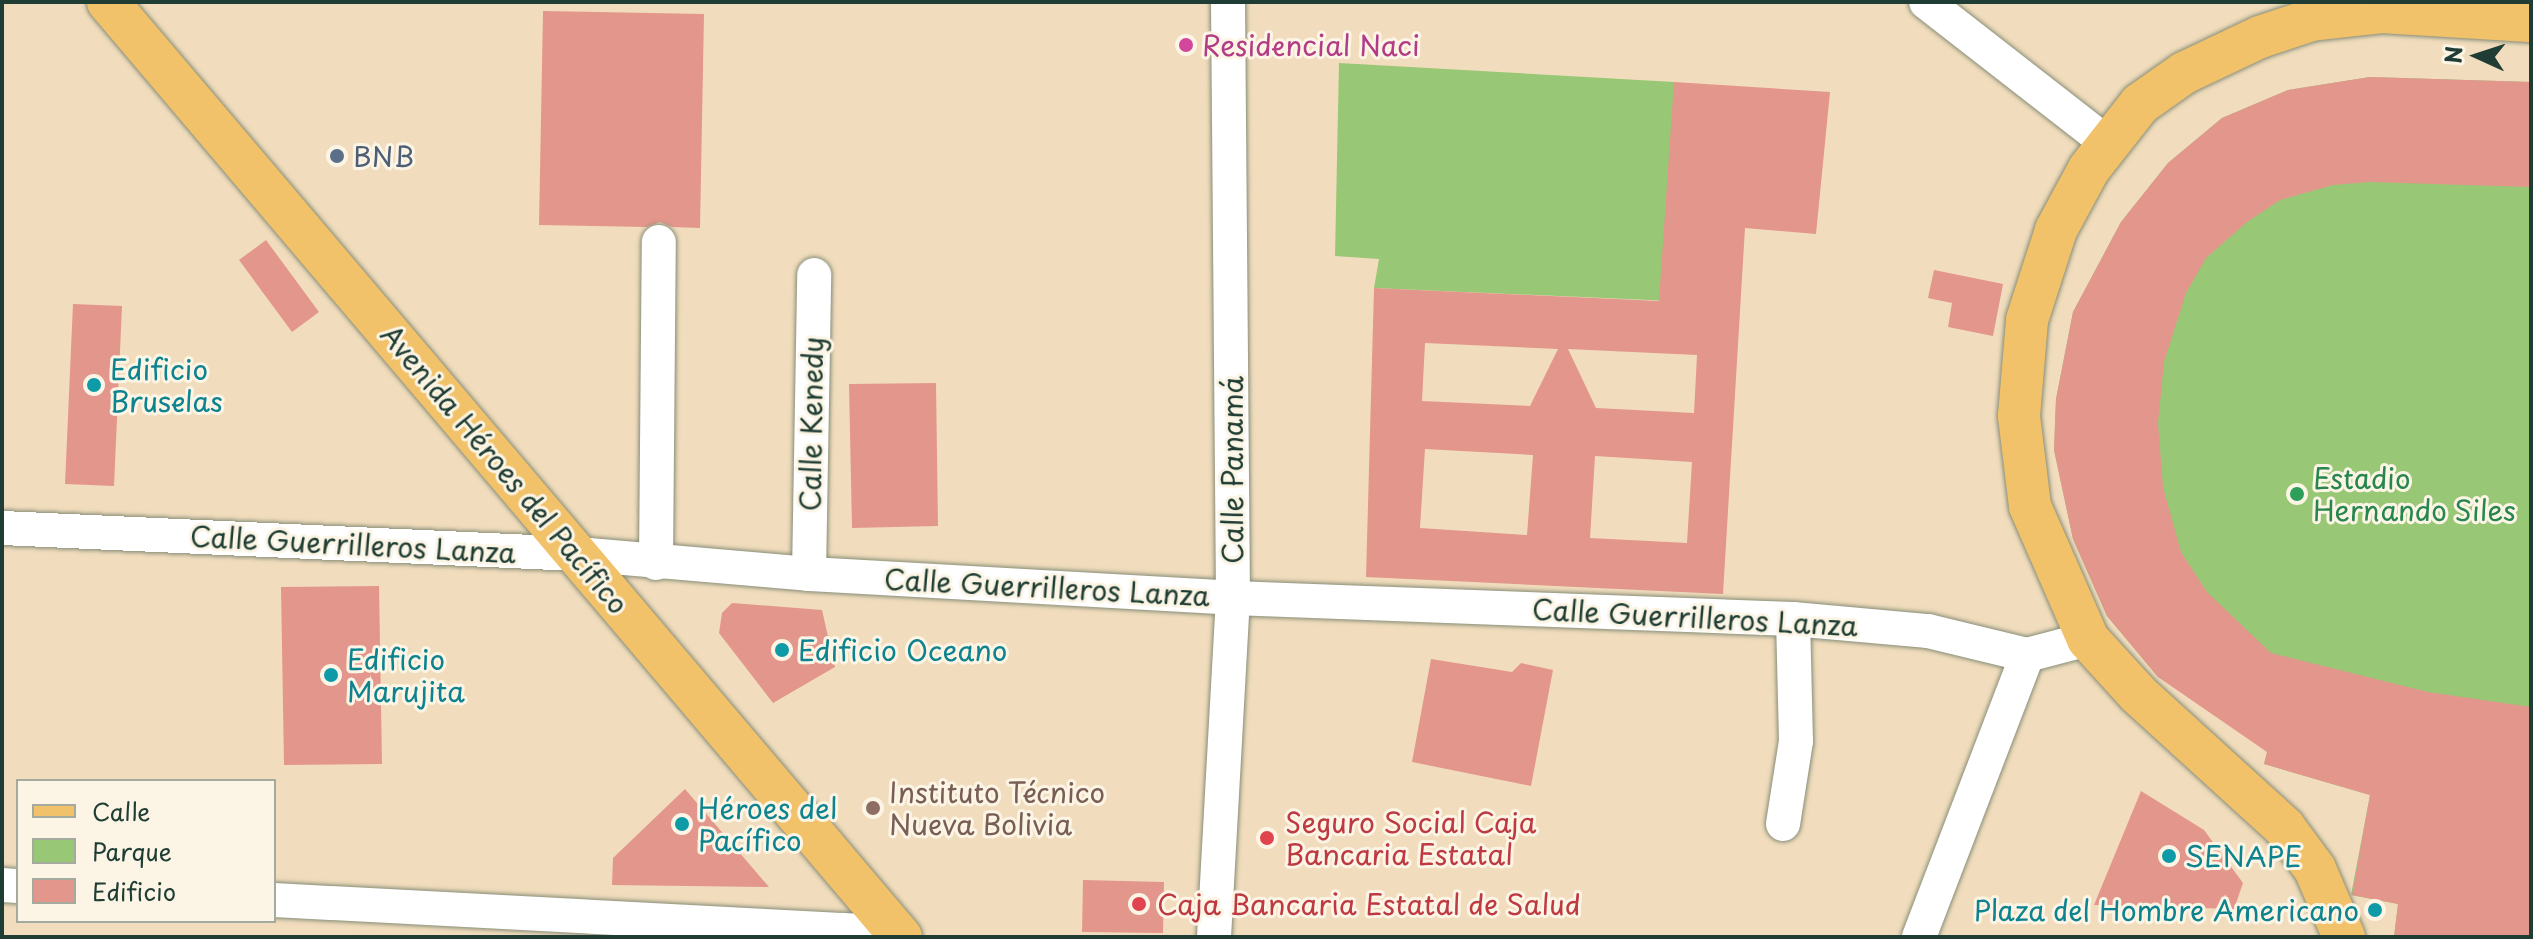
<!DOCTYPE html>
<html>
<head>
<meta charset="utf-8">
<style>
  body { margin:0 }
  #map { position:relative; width:2533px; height:939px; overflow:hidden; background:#f1ddbd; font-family:"Playpen Sans",sans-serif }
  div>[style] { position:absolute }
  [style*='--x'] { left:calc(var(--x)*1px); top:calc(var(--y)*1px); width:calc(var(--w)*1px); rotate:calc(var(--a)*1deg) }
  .green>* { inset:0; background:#98c776 }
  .building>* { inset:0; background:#e3968b }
  .roads { filter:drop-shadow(0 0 2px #888d78) drop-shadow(0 0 2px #888d78) }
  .minor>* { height:34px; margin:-17px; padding:0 17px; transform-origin:17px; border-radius:17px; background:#fff }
  .major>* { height:42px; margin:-21px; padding:0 21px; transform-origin:21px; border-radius:21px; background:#f2c26a }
  .dots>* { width:22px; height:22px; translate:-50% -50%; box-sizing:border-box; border:4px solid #fcf5e5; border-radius:50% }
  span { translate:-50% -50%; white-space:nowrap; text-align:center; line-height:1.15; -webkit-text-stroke:6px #fcf5e5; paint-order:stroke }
  .hotel-label { font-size:28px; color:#b23c85 }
  .left { translate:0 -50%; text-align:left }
  .service-label { font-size:28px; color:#4e5e75 }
  .culture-label { font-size:28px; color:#0d838f }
  .right { translate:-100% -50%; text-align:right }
  .street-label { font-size:28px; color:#1f3d34 }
  .leisure-label { font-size:28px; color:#27864d }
  .education-label { font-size:28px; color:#785e54 }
  .health-label { font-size:28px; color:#be3a42 }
  .frame { position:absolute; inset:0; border:4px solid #1f3d34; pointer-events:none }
  .legend { position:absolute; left:16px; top:779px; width:260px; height:144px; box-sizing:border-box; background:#fcf5e5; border:2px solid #a4ab9e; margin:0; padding:10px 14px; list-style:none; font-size:24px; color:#1f3d34 }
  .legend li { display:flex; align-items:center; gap:16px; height:40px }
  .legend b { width:40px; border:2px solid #a4ab9e }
  .north { position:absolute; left:2437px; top:16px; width:80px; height:80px; -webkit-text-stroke:6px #fcf5e5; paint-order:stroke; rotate:273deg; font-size:22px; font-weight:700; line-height:32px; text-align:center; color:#1f3d34 }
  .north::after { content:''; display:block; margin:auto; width:28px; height:36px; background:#1f3d34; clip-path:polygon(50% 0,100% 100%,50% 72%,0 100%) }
</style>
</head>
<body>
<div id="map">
  <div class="green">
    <div style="clip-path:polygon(1339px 63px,1674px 82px,1740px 304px,1374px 288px,1379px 259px,1335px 256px)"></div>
    <div style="clip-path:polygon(2370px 77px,2531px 82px,2531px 937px,2394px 937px,2398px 904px,2351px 895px,2370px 795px,2264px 764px,2270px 741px,2158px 677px,2107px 616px,2073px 539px,2054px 450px,2056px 399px,2073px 312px,2121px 222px,2168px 163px,2222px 118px,2288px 90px)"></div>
  </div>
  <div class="building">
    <div style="clip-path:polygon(543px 11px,704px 14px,700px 228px,672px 227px,660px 222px,647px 227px,539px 225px)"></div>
    <div style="clip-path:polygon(2370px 77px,2531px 82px,2531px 187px,2369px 182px,2333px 185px,2280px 200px,2247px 222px,2206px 258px,2186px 293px,2164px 362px,2158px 423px,2163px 487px,2181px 552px,2207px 592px,2271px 653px,2428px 692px,2531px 707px,2531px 937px,2394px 937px,2398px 904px,2352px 895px,2370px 795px,2264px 764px,2267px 752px,2158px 677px,2107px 616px,2073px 539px,2054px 450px,2056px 399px,2073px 312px,2121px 222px,2168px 163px,2222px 118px,2288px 90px)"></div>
    <div style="clip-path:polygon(evenodd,1674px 82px,1830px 92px,1816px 234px,1745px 228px,1723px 594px,1366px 577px,1374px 288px,1659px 301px,1674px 82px,1425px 343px,1558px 349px,1530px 406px,1422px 401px,1425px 343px,1674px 82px,1568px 349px,1697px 355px,1694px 413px,1596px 408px,1568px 349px,1674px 82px,1425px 449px,1533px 455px,1527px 535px,1420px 528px,1425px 449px,1674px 82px,1595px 456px,1692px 462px,1687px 543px,1590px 538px,1595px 456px)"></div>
    <div style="clip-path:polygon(266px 240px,319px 312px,292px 332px,239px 260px)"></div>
    <div style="clip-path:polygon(1934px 270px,2003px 284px,1993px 336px,1948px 327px,1952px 303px,1928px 298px)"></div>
    <div style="clip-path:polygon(73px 304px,122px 306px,114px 486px,65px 484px)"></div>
    <div style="clip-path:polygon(936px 383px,938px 526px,852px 528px,849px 384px)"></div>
    <div style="clip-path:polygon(379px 586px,382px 764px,284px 765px,281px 587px)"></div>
    <div style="clip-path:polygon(732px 603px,822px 610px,835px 667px,773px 703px,719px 633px,722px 613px)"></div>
    <div style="clip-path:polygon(1431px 659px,1512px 672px,1521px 663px,1553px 670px,1531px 786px,1412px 762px)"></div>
    <div style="clip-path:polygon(685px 789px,769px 887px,612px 885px,613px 858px)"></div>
    <div style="clip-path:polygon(2141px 791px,2204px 830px,2243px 883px,2234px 909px,2094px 905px)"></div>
    <div style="clip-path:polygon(1083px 880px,1164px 882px,1163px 933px,1082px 932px)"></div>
  </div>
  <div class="roads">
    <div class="minor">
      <div style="--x:1926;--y:2;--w:229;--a:37.9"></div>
      <div style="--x:2;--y:528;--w:576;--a:2.59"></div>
      <div style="--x:577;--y:554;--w:233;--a:4.9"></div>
      <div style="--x:809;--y:574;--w:425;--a:3.2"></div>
      <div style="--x:1233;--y:598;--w:560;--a:2.15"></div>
      <div style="--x:1793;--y:619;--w:136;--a:5.1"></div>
      <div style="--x:1928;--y:631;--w:102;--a:13.6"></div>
      <div style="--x:2027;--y:655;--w:63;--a:-14.7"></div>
      <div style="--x:656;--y:563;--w:321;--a:-89.5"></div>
      <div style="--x:809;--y:574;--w:299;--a:-89"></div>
      <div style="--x:1783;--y:824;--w:84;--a:-81.1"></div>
      <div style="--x:1796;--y:741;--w:122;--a:-91.4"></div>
      <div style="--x:2;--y:885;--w:16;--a:4"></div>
      <div style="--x:274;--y:900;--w:626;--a:3.02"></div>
      <div style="--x:1214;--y:937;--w:340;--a:-86.8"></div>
      <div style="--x:1233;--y:598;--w:596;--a:-90.48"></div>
      <div style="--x:1919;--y:937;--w:302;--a:-69"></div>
    </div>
    <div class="major">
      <div style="--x:108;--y:2;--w:1226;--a:49.7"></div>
      <div style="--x:2344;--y:937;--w:74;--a:-113.1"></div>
      <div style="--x:2315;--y:869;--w:52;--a:-126.4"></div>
      <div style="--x:2284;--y:827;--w:197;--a:-137.7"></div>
      <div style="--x:2138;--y:694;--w:74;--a:-132.3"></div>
      <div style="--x:2088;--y:639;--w:145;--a:-113.6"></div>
      <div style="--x:2030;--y:506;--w:91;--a:-97"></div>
      <div style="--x:2019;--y:416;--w:96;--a:-85.2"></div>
      <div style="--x:2027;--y:320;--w:95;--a:-72.1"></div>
      <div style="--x:2056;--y:230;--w:69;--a:-61.6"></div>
      <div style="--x:2089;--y:169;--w:83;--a:-51.9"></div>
      <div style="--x:2140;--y:104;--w:54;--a:-35.2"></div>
      <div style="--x:2184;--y:73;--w:84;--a:-25.3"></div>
      <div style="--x:2260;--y:37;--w:54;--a:-18.4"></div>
      <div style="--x:2311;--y:20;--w:71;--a:-6.4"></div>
      <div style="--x:2382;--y:12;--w:149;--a:3.5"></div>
    </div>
  </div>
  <div class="dots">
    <div style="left:1186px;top:45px;background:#d1479c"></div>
    <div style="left:337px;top:156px;background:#5c6f8a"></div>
    <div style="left:94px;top:385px;background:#0f9aa8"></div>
    <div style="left:2297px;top:494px;background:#2e9e5b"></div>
    <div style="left:782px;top:650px;background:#0f9aa8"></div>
    <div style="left:331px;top:675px;background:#0f9aa8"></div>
    <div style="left:873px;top:808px;background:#8d6e63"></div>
    <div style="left:682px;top:824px;background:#0f9aa8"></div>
    <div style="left:1267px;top:838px;background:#e0444e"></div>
    <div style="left:2169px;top:856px;background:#0f9aa8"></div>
    <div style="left:1139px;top:904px;background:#e0444e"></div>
    <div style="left:2375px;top:910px;background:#0f9aa8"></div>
  </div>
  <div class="hotel-label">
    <span class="left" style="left:1202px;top:45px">Residencial Naci</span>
  </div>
  <div class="service-label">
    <span class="left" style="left:353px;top:156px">BNB</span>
  </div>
  <div class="culture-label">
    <span class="left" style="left:110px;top:385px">Edificio<br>Bruselas</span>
    <span class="left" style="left:798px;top:650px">Edificio Oceano</span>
    <span class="left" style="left:347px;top:675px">Edificio<br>Marujita</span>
    <span class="left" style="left:698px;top:824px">Héroes del<br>Pacífico</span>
    <span class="left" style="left:2185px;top:856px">SENAPE</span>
    <span class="right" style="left:2359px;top:910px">Plaza del Hombre Americano</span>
  </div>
  <div class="street-label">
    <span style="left:811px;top:424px;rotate:-89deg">Calle Kenedy</span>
    <span style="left:505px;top:469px;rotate:50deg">Avenida Héroes del Pacífico</span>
    <span style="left:1232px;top:470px;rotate:-90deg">Calle Panamá</span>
    <span style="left:353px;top:544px;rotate:3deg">Calle Guerrilleros Lanza</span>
    <span style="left:1047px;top:587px;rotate:3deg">Calle Guerrilleros Lanza</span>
    <span style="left:1695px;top:617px;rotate:3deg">Calle Guerrilleros Lanza</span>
  </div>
  <div class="leisure-label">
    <span class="left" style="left:2313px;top:494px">Estadio<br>Hernando Siles</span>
  </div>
  <div class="education-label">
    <span class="left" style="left:889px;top:808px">Instituto Técnico<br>Nueva Bolivia</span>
  </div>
  <div class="health-label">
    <span class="left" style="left:1285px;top:838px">Seguro Social Caja<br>Bancaria Estatal</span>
    <span class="left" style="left:1157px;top:904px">Caja Bancaria Estatal de Salud</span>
  </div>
  <div class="frame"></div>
  <ul class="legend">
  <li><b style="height:10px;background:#f2c26a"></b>Calle</li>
  <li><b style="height:22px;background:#98c776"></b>Parque</li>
  <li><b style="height:22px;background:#e3968b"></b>Edificio</li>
  </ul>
  <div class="north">N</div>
</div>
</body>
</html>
